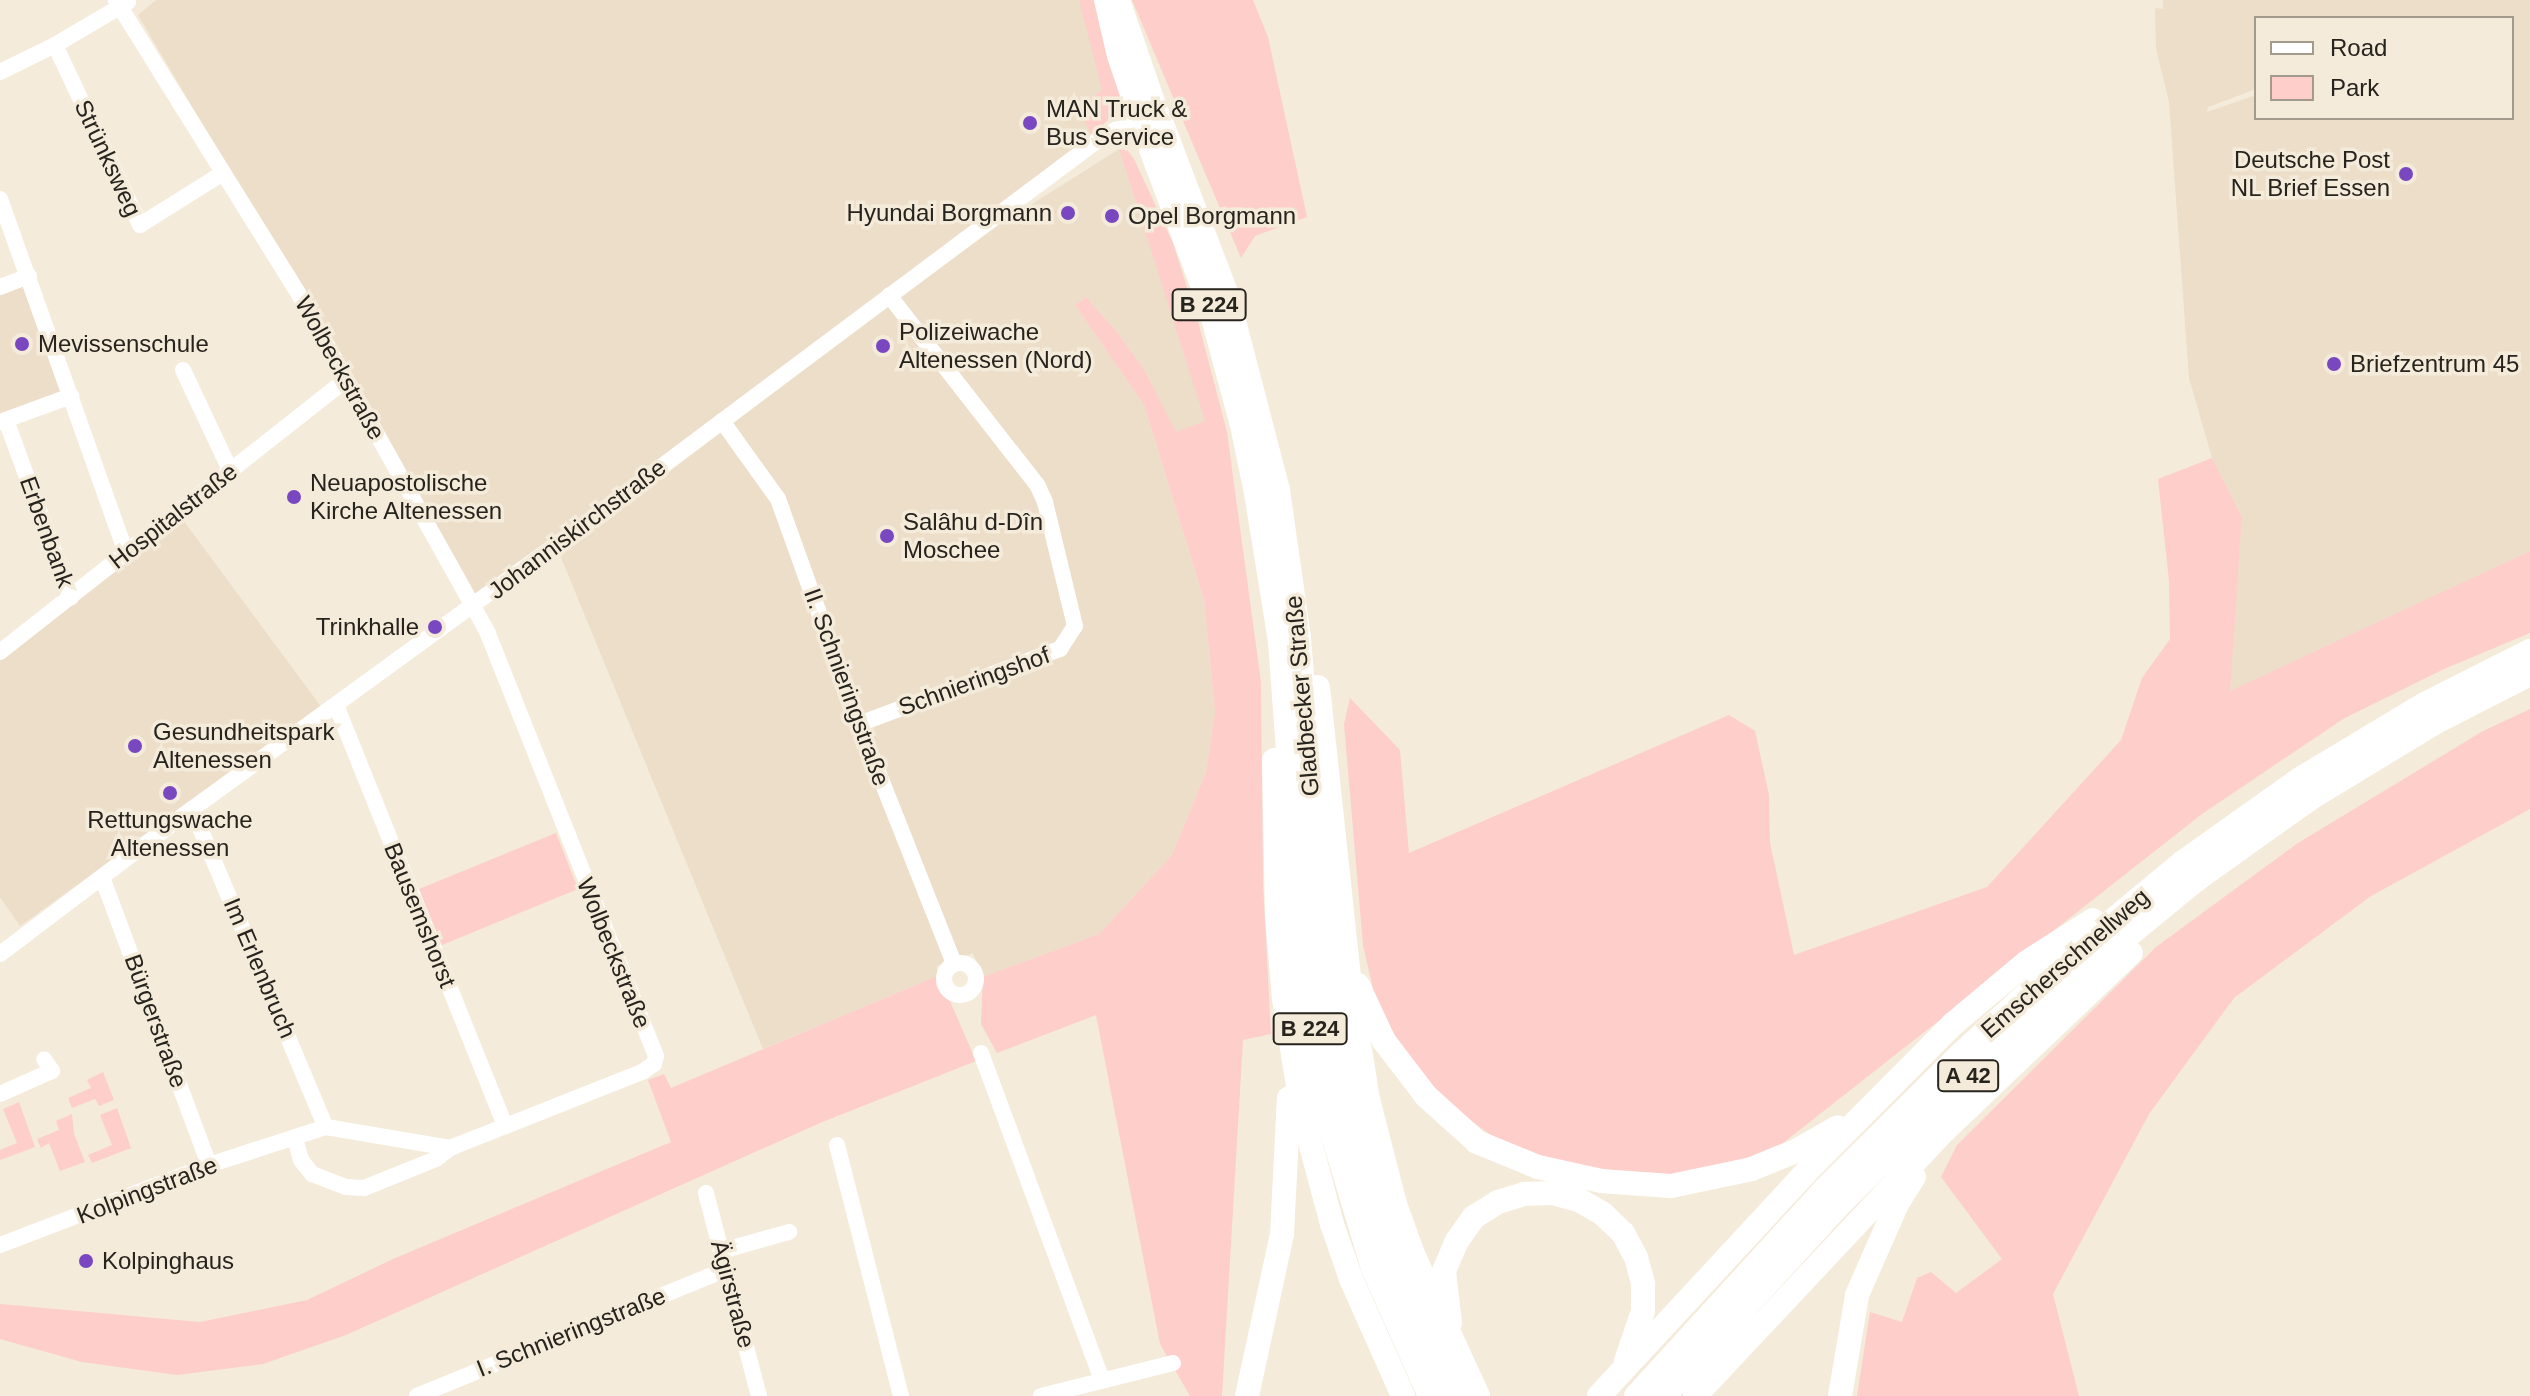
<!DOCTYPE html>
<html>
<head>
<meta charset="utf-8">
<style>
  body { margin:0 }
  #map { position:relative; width:2530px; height:1396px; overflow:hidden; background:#f4ebda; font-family:Helvetica,sans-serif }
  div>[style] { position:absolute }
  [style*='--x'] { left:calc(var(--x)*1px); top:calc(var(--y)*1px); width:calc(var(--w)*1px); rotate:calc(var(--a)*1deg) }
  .built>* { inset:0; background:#ecdec8 }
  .green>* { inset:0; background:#fececa }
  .minor>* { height:16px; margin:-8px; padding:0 8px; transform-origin:8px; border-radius:8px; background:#fff }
  .minor>.ring { margin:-8px; padding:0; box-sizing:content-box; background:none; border:16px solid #fff; border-radius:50% }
  .major>* { height:22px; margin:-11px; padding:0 11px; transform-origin:11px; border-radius:11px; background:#fff }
  .highway>* { height:24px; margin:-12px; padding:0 12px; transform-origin:12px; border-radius:12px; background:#fff }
  .dots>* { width:22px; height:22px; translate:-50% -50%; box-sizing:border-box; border:4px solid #f4ebda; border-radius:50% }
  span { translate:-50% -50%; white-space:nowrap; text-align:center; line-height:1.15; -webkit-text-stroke:7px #f4ebda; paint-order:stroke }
  .shield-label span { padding:2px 6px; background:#f4ebda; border:2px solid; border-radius:6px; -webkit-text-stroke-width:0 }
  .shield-label { font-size:22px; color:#27231d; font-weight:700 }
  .poi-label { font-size:24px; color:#27231d }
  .left { translate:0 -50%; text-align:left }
  .right { translate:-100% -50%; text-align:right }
  .street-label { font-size:24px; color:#27231d }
  .legend { position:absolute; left:2254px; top:16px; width:260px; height:104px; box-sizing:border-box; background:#f4ebda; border:2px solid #a29b8e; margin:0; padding:10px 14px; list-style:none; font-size:24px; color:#27231d }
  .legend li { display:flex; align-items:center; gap:16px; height:40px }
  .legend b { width:40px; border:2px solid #a29b8e }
</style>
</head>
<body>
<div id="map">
  <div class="built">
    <div style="clip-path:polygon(156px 0,1098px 0,1119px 101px,1112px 117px,1001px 205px,474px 597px,331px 341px,138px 15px)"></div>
    <div style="clip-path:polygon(evenodd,2163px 0,2530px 0,2530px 551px,2229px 692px,2242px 517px,2212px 458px,2189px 378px,2169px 102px,2156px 49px,2155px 8px,2163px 9px,2163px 0,2256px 18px,2512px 18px,2512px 118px,2256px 118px,2256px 95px,2207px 112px,2208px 107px,2256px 89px,2256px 18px)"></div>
    <div style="clip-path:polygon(1119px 149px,1206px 421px,1176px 433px,1145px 371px,1118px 333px,1086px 297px,1075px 305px,1144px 405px,1204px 600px,1215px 712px,1206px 772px,1172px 855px,1099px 934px,983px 977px,973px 953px,937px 966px,937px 976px,763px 1049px,560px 555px,893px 302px,1002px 223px)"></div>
    <div style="clip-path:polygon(23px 284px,62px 395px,0 418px,0 293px)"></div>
    <div style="clip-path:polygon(183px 520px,322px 708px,20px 926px,0 897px,0 660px)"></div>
  </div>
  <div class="green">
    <div style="clip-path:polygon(1079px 0,1098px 0,1120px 95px,1112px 117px,1091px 134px,1079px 109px,1102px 90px)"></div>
    <div style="clip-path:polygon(1132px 0,1253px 0,1268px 37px,1307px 217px,1255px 236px,1241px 258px)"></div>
    <div style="clip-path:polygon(1119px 149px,1128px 151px,1134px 159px,1173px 243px,1199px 325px,1227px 432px,1261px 682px,1263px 883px,1271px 1034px,1243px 1040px,1222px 1396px,1190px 1396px,1160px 1344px,1096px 1015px,997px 1053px,981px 1024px,983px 977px,1099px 934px,1172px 855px,1206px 772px,1215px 712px,1204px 600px,1144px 405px,1075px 305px,1086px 297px,1118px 333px,1145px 371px,1176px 432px,1205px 421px)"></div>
    <div style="clip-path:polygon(2212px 458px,2242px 517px,2230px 691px,2530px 551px,2530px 633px,2444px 669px,2343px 719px,2202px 814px,1783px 1143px,1726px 1166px,1664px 1178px,1607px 1173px,1508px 1147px,1436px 1096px,1378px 1010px,1363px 945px,1344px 724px,1350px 698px,1400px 750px,1409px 853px,1729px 715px,1755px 731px,1769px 795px,1770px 843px,1794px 955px,1987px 887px,2121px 740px,2142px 678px,2170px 639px,2169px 581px,2158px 479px)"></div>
    <div style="clip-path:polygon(2530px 709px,2530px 809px,2371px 896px,2234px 998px,2149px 1114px,2053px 1294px,2079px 1396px,1857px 1396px,1870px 1312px,1902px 1322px,1917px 1278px,1931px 1272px,1956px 1293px,2002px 1259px,1941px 1177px,1957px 1145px,2156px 947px,2298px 843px,2483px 731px)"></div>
    <div style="clip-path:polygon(556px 833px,578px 889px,442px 945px,419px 889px)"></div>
    <div style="clip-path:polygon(937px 976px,941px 994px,950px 1001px,976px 1061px,820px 1123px,346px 1335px,263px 1364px,177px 1375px,82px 1362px,0 1339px,0 1304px,200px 1322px,307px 1300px,393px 1259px,671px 1142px,648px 1080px,664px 1074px,671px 1088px)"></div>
    <div style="clip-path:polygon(103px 1072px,114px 1100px,99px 1106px,95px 1099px,72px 1108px,68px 1098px,91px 1088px,87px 1080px)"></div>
    <div style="clip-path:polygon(19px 1102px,35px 1147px,0 1160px,0 1150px,17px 1143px,3px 1109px)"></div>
    <div style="clip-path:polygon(117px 1108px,131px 1148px,92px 1163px,88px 1155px,112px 1145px,100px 1115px)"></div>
    <div style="clip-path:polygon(72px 1114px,74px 1134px,85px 1162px,60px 1171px,49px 1143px,41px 1148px,37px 1139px,59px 1130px,56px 1121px)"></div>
  </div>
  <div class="minor">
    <div style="--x:55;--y:45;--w:199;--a:64.7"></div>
    <div style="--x:140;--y:225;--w:98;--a:-32.1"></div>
    <div style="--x:0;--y:72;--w:61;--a:-26.1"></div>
    <div style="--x:55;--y:45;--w:85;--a:-30.5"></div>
    <div style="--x:0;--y:199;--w:375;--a:70.4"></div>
    <div style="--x:0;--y:287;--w:31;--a:-21"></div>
    <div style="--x:183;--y:370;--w:110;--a:64.8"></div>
    <div style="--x:6;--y:420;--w:189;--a:69.9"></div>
    <div style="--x:722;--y:421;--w:96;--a:54.3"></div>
    <div style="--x:778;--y:499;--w:231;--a:70.2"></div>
    <div style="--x:856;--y:716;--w:267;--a:68.4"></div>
    <div style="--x:0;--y:422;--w:76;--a:-20.1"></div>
    <div style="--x:0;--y:652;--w:440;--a:-38.2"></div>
    <div style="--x:336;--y:705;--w:454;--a:68.1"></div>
    <div style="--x:859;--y:724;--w:215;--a:-20.5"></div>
    <div style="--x:1060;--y:649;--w:27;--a:-57"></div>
    <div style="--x:1075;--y:626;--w:128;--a:-103.6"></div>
    <div style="--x:1045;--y:502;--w:17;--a:-114"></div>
    <div style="--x:1038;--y:486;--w:242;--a:-128"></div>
    <div style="--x:192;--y:809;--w:345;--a:67.2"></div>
    <div style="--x:102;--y:877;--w:307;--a:69.6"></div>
    <div style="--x:0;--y:954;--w:241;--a:-37.1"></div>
    <div style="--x:192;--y:809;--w:477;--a:-36"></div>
    <div style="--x:578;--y:529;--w:644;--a:-36.8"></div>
    <div style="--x:1094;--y:143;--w:25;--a:-32"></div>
    <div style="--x:1115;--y:130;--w:35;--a:-16"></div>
    <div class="ring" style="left:944px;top:963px;width:16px;height:16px"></div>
    <div style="--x:981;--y:1053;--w:349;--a:69.7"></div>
    <div style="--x:0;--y:1094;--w:57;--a:-23.9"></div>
    <div style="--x:52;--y:1071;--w:14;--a:-124"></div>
    <div style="--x:295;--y:1138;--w:23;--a:75"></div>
    <div style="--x:301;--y:1160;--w:18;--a:52"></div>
    <div style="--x:312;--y:1174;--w:36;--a:21"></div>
    <div style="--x:346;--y:1187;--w:18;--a:3"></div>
    <div style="--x:364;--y:1188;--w:78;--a:-21.9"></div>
    <div style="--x:436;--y:1159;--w:18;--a:-38"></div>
    <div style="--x:837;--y:1145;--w:259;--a:75.7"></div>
    <div style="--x:706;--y:1193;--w:210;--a:75.4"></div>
    <div style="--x:0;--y:1245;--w:224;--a:-20.9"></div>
    <div style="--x:209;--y:1165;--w:123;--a:-18"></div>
    <div style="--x:326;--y:1127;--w:126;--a:9.6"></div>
    <div style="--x:450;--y:1148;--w:206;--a:-21.6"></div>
    <div style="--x:642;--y:1072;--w:14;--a:-34"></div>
    <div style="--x:654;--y:1064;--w:8;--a:-76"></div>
    <div style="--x:656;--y:1056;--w:455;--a:-111.7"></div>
    <div style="--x:488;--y:633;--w:386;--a:-119.2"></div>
    <div style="--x:300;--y:296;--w:349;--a:-121.9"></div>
    <div style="--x:721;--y:1251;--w:71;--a:-15.6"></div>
    <div style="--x:417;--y:1396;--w:334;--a:-22.3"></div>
    <div style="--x:1041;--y:1396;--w:136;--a:-14"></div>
  </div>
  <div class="major">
    <div style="--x:1105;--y:0;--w:57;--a:76.9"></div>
    <div style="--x:1118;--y:56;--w:71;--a:71.1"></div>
    <div style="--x:1119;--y:0;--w:123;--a:71"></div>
  </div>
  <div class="highway">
    <div style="--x:1159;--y:116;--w:195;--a:69.2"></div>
    <div style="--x:1228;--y:298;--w:198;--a:75.4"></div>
    <div style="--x:1278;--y:490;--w:149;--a:81.9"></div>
    <div style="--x:1299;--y:638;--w:354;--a:85.5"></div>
    <div style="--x:1327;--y:991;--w:115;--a:80.5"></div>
    <div style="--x:1346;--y:1104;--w:165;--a:73.8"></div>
    <div style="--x:1392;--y:1262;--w:148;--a:65.2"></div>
    <div style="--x:1141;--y:123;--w:192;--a:69.3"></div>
    <div style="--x:1209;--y:303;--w:126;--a:74.9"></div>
    <div style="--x:1242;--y:425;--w:69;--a:78.4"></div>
    <div style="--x:1256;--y:493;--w:151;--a:80.8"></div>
    <div style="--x:1280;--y:642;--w:354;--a:85.8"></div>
    <div style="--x:1306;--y:995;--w:116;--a:80.5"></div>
    <div style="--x:1325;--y:1109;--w:166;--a:73.2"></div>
    <div style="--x:1373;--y:1268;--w:140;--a:66"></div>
    <div style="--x:1318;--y:687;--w:302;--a:83.9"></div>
    <div style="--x:1350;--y:987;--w:113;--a:80.9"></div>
    <div style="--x:1368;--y:1099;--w:108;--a:75.6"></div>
    <div style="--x:1395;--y:1204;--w:53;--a:70.2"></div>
    <div style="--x:1413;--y:1254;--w:156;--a:65.4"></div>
    <div style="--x:1274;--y:760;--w:156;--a:88.9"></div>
    <div style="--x:1277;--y:916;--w:83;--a:85.2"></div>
    <div style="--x:1284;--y:999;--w:119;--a:80.8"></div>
    <div style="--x:1303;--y:1116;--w:112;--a:75"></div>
    <div style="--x:1332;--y:1224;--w:58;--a:70.9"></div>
    <div style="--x:1351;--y:1279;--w:128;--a:66"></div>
    <div style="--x:1358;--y:985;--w:62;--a:65.1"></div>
    <div style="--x:1384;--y:1041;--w:69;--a:52.6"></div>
    <div style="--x:1426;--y:1096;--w:69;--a:42"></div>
    <div style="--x:1477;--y:1142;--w:66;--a:22.3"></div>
    <div style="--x:1538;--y:1167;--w:65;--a:12.5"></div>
    <div style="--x:1601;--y:1181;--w:70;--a:4.1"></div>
    <div style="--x:1671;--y:1186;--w:83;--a:-11.9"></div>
    <div style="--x:1752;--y:1169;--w:48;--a:-22.2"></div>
    <div style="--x:1796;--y:1151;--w:48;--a:-29.7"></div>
    <div style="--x:1450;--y:1323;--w:52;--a:-96.6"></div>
    <div style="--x:1444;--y:1271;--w:33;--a:-67"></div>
    <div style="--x:1457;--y:1241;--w:29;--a:-55"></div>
    <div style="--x:1474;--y:1217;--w:28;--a:-32"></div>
    <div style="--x:1498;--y:1202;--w:27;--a:-17"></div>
    <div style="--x:1524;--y:1194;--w:28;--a:-2"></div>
    <div style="--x:1552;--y:1193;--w:28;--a:15"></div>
    <div style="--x:1579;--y:1200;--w:28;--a:30"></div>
    <div style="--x:1603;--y:1214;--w:28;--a:44"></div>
    <div style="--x:1623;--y:1233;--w:27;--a:62"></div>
    <div style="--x:1636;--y:1257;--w:28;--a:75"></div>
    <div style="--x:1643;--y:1284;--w:27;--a:90"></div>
    <div style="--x:1643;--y:1311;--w:53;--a:108.8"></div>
    <div style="--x:1247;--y:1396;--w:166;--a:-77.8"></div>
    <div style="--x:1282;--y:1234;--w:136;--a:-87.1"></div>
    <div style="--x:1599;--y:1396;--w:316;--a:-47.2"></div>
    <div style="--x:1814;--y:1164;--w:197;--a:-45.2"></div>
    <div style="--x:1953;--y:1024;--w:97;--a:-40"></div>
    <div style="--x:2027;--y:962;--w:78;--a:-32.5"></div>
    <div style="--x:1636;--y:1396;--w:280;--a:-47.6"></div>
    <div style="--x:1825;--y:1189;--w:193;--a:-44.8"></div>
    <div style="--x:1962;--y:1053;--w:125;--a:-42.4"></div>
    <div style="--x:2054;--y:969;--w:168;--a:-39.7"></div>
    <div style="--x:2183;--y:862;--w:143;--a:-35.4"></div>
    <div style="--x:2300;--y:779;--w:146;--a:-31"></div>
    <div style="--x:2425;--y:704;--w:118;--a:-26.8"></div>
    <div style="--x:1664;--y:1396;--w:262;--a:-47.5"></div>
    <div style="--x:1841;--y:1203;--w:189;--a:-44.8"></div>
    <div style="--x:1975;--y:1070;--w:126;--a:-42.4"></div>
    <div style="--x:2068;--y:985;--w:166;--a:-39.4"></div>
    <div style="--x:2196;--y:880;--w:141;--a:-35.5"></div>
    <div style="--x:2311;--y:798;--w:146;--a:-31.3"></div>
    <div style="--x:2436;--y:722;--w:106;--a:-27.1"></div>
    <div style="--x:1695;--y:1396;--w:364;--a:-46.8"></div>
    <div style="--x:1944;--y:1131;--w:258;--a:-43.6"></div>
    <div style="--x:1840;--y:1396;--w:102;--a:-80.4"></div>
    <div style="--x:1857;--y:1295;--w:99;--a:-66.3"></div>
    <div style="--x:1897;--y:1204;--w:32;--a:-58"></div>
  </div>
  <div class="dots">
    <div style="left:1030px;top:123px;background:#7948c0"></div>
    <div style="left:2406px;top:174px;background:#7948c0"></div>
    <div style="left:1068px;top:213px;background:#7948c0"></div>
    <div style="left:1112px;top:216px;background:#7948c0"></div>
    <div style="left:22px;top:344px;background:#7948c0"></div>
    <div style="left:883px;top:346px;background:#7948c0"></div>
    <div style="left:2334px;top:364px;background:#7948c0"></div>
    <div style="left:294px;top:497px;background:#7948c0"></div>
    <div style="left:887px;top:536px;background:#7948c0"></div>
    <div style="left:435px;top:627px;background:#7948c0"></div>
    <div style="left:135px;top:746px;background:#7948c0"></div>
    <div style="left:170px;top:793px;background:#7948c0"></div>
    <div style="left:86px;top:1261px;background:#7948c0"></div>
  </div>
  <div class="shield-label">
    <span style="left:1209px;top:305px">B 224</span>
    <span style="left:1310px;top:1029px">B 224</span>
    <span style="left:1968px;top:1076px">A 42</span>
  </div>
  <div class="poi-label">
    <span class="left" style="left:1046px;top:123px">MAN Truck &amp;<br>Bus Service</span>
    <span class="right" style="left:2390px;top:174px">Deutsche Post<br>NL Brief Essen</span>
    <span class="right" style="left:1052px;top:213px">Hyundai Borgmann</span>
    <span class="left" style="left:1128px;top:216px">Opel Borgmann</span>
    <span class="left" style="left:899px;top:346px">Polizeiwache<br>Altenessen (Nord)</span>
    <span class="left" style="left:38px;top:344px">Mevissenschule</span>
    <span class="left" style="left:2350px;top:364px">Briefzentrum 45</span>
    <span class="left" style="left:310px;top:497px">Neuapostolische<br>Kirche Altenessen</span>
    <span class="left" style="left:903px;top:536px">Salâhu d-Dîn<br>Moschee</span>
    <span class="right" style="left:419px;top:627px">Trinkhalle</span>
    <span class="left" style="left:153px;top:746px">Gesundheitspark<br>Altenessen</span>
    <span style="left:170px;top:834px">Rettungswache<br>Altenessen</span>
    <span class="left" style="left:102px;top:1261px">Kolpinghaus</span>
  </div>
  <div class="street-label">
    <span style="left:108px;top:158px;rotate:65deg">Strünksweg</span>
    <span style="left:340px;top:368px;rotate:61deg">Wolbeckstraße</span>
    <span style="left:173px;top:516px;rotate:-38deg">Hospitalstraße</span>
    <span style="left:577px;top:529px;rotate:-37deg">Johanniskirchstraße</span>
    <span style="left:47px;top:532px;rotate:70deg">Erbenbank</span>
    <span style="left:974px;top:681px;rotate:-20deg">Schnieringshof</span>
    <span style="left:847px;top:687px;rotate:70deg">II. Schnieringstraße</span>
    <span style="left:1302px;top:696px;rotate:-95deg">Gladbecker Straße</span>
    <span style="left:420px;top:915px;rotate:68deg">Bausemshorst</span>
    <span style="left:614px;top:953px;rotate:68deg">Wolbeckstraße</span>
    <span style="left:2065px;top:963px;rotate:-41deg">Emscherschnellweg</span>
    <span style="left:260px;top:968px;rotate:67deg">Im Erlenbruch</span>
    <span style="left:156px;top:1021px;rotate:70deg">Bürgerstraße</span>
    <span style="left:147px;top:1190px;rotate:-21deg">Kolpingstraße</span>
    <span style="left:733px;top:1294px;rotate:75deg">Ägirstraße</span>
    <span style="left:571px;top:1332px;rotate:-22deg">I. Schnieringstraße</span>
  </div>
  <ul class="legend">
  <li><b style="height:10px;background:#fff"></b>Road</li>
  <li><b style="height:22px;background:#fececa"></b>Park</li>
  </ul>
</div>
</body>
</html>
